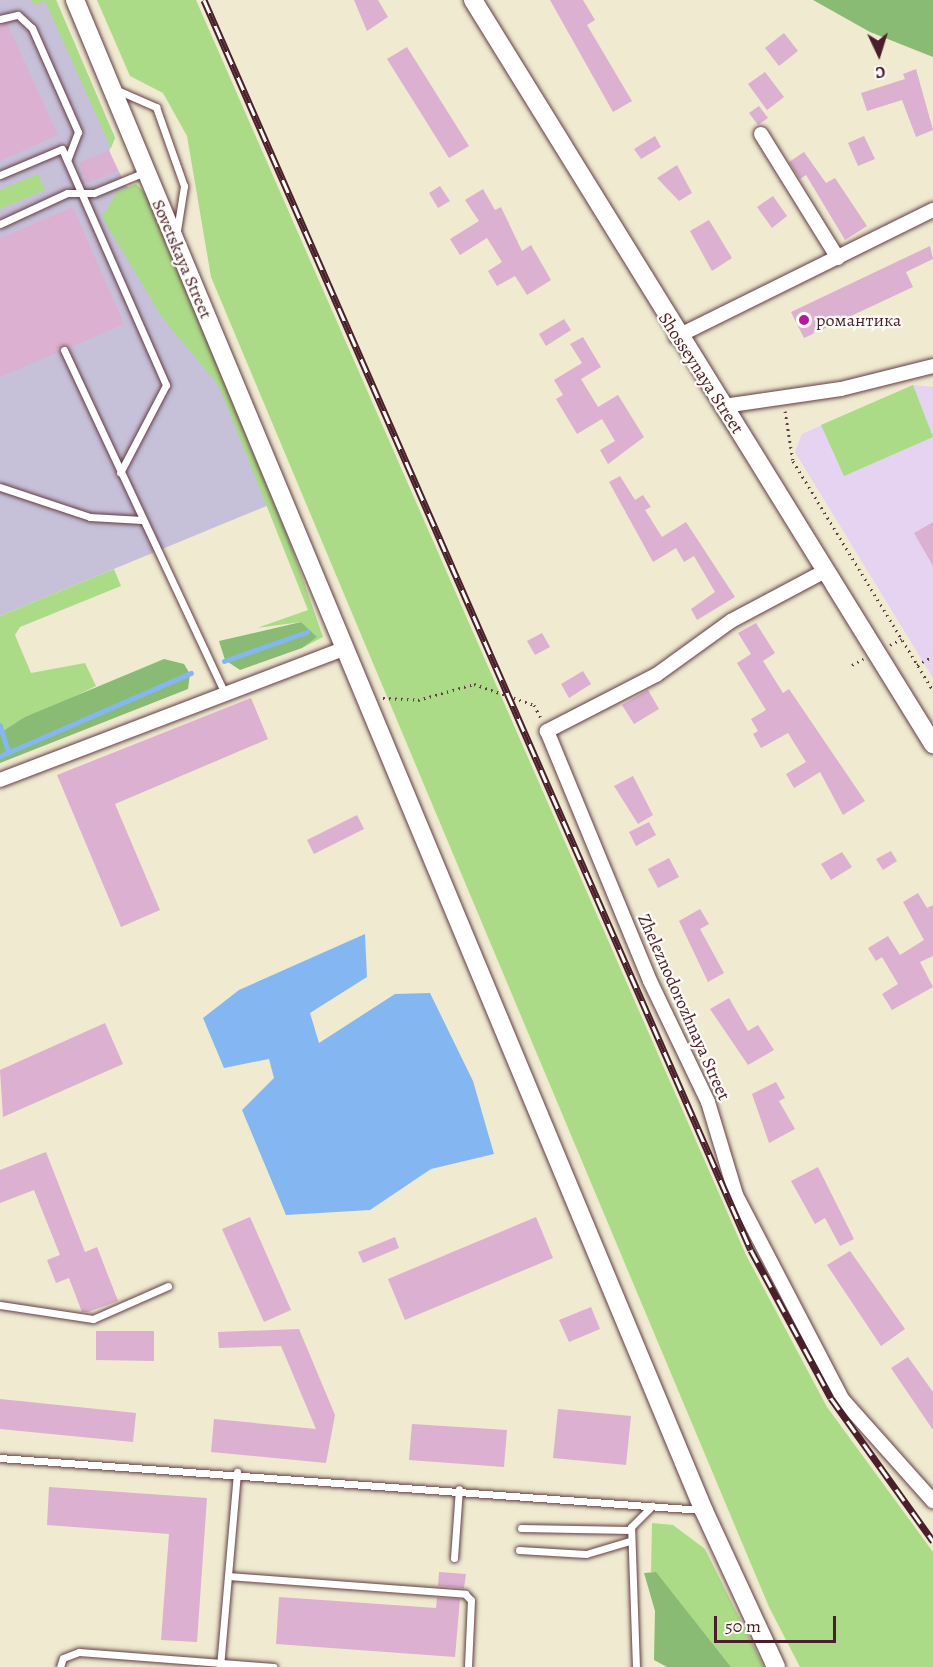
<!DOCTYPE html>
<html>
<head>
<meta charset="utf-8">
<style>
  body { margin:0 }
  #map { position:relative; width:933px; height:1667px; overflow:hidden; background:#efead0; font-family:Alegreya,serif }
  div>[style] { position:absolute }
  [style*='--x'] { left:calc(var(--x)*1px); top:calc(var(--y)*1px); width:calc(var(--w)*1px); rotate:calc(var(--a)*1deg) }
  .built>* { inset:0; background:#e5d3f1 }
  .industrial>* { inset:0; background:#c7c0d9 }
  .green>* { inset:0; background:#acdb88 }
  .forest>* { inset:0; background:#89bb74 }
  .water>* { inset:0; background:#84b7f1 }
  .stream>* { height:4.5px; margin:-2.25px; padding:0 2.25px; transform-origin:2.25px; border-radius:2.25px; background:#84b7f1 }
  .building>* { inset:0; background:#dcb0d1 }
  .path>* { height:3px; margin-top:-1.5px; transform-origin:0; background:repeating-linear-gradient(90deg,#633d44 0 1.5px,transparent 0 6px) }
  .roads { filter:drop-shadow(0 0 2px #633d44) drop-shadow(0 0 2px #633d44) }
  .lane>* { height:7px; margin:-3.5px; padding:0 3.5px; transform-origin:3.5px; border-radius:3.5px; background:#fff }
  .street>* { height:14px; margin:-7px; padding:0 7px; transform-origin:7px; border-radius:7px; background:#fff }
  .secondary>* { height:18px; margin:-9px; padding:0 9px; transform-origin:9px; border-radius:9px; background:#fff }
  .rail>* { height:7px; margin-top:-3.5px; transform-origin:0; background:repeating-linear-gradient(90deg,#fdfcf7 0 14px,#4a1f2b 0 28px); box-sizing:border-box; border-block:2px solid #4a1f2b }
  .dots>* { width:16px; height:16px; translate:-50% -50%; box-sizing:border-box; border:3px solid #fdfcf7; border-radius:50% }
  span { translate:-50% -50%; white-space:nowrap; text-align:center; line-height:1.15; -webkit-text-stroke:4.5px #fdfcf7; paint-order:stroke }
  .street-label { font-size:18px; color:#4a1f2b }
  .poi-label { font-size:18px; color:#4a1f2b }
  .left { translate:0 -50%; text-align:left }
  .north { position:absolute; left:849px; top:24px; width:60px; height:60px; -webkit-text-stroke:4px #fdfcf7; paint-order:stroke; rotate:176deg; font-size:16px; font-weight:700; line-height:24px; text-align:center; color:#4a1f2b }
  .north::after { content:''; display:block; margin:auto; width:21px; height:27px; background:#4a1f2b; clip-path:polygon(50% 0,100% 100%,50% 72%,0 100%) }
  .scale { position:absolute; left:714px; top:1616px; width:122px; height:27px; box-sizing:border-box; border:3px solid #4a1f2b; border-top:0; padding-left:8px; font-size:18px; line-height:21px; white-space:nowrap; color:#4a1f2b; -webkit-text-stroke:4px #fdfcf7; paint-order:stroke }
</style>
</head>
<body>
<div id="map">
  <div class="built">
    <div style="clip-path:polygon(913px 385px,933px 387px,933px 678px,795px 452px,802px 434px)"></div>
  </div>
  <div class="industrial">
    <div style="clip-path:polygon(0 0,56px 0,115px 138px,109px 151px,126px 186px,140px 194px,269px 505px,0 616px)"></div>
  </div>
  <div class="green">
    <div style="clip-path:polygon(32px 0,56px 0,115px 138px,111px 148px,45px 1px,34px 5px)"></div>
    <div style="clip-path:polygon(97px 0,196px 0,746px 1255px,827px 1407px,933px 1552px,933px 1667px,800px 1667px,769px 1607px,211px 277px,187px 136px,163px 93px,130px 76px)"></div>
    <div style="clip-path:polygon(38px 174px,45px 190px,0 209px,0 190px)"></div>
    <div style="clip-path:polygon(136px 184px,147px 195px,291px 545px,323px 637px,302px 648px,316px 637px,301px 622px,257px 628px,308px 610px,219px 386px,162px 317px,102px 217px,117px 192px)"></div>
    <div style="clip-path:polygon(913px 385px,933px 437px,844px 476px,821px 425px)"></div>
    <div style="clip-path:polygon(114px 569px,121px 586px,20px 627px,15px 635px,31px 673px,85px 663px,96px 686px,0 733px,0 616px)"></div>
    <div style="clip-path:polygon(652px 1523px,673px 1525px,705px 1549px,764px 1667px,731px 1667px,656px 1573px,651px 1572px)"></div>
  </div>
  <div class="forest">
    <div style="clip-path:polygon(813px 0,933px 0,933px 57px,870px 32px)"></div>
    <div style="clip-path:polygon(301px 622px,317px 637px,302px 648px,240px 670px,225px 660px,219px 641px)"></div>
    <div style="clip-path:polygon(164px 659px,184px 664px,190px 674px,188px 689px,0 763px,0 733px,25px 717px)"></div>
    <div style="clip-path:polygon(656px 1572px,731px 1667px,667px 1667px,654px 1660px,655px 1611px,644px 1573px)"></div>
  </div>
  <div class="water">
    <div style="clip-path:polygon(365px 934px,367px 977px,310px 1013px,319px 1043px,395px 994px,430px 993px,473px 1081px,494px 1154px,431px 1169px,370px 1210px,286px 1215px,242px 1110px,274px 1078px,269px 1059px,224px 1068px,203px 1018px,239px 990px)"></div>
  </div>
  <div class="stream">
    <div style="--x:224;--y:661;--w:88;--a:-19.3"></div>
    <div style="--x:0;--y:725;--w:29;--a:72"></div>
    <div style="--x:0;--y:756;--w:208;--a:-23.5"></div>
  </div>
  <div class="building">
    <div style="clip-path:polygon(354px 0,378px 0,388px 17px,367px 31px)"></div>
    <div style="clip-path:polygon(550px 0,583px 0,595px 20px,587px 25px,632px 101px,613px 112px)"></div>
    <div style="clip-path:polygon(7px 23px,58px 135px,0 161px,0 25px)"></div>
    <div style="clip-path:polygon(784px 33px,798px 51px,779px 66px,765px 48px)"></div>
    <div style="clip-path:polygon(407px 47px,469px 146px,449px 158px,387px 59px)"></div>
    <div style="clip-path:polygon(916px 69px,933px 130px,916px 137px,902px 100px,867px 111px,861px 93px,905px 79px,903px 74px)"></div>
    <div style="clip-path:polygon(765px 72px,784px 97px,767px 110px,748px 84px)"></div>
    <div style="clip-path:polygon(759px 106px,768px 118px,758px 125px,749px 113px)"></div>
    <div style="clip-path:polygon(655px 136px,661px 147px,641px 159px,634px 149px)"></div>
    <div style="clip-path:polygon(864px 136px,875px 159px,858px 166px,848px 143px)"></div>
    <div style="clip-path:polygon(109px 150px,118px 171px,87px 183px,79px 163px)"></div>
    <div style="clip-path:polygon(804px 152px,826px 183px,835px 178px,867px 226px,845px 240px,806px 175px,800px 179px,789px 162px)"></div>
    <div style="clip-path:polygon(677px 165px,692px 193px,679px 201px,657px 178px)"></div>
    <div style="clip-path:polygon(440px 186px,450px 201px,438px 208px,429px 193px)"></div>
    <div style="clip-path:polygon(483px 189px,495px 210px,501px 207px,522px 251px,531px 245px,551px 280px,527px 295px,515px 276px,497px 286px,488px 271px,502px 262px,487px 238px,460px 255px,450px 239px,479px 221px,465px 200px)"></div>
    <div style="clip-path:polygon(773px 196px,787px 216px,772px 228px,757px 207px)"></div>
    <div style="clip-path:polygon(73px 207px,124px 324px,69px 348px,62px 345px,59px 352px,0 377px,0 238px)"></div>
    <div style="clip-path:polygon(709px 220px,732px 258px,712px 271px,690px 231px)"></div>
    <div style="clip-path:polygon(930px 246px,933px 259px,906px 272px,913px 287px,804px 338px,791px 312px)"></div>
    <div style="clip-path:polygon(564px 319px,571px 330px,546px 346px,539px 334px)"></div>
    <div style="clip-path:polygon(583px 337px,601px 367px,581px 379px,598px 407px,618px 395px,644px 437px,608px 464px,600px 450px,615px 441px,602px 419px,577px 434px,556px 399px,563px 395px,554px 380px,582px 363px,570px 344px)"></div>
    <div style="clip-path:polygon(620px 476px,635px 500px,643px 495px,651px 507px,645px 510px,662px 537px,686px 522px,735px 597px,697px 620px,691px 609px,715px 592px,694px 556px,684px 562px,676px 548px,653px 562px,609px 482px)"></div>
    <div style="clip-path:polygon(933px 522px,933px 566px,914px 533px)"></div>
    <div style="clip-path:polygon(756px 623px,775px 653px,763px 661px,783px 693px,789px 689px,865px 801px,843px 815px,820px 772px,794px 788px,786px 774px,806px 762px,788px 733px,761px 748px,753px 734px,758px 731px,751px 719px,766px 710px,737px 663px,751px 654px,738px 633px)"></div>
    <div style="clip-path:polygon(542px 633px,550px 647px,535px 655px,527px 641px)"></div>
    <div style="clip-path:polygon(583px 671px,591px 684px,569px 698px,561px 684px)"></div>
    <div style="clip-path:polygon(648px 690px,659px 709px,634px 724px,622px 705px)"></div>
    <div style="clip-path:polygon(251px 698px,268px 739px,115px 804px,160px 910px,121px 927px,57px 775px)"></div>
    <div style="clip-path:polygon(633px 776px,653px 815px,638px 824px,614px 786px)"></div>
    <div style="clip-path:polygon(357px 815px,364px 829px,314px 854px,307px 840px)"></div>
    <div style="clip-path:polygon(649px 822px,656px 835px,636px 846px,629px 832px)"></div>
    <div style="clip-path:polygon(891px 851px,897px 861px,883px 870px,876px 859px)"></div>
    <div style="clip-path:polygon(842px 852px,852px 867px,831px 880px,821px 864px)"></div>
    <div style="clip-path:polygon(669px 858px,679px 877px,658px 888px,648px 869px)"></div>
    <div style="clip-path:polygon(918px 893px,927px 908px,933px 905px,933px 956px,920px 962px,933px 987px,892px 1010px,882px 994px,898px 984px,882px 957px,876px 961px,868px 948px,888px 936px,900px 955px,924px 940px,903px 902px)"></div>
    <div style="clip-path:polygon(700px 909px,709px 924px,700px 929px,724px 973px,708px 982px,679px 921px)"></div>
    <div style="clip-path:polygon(729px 998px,748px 1031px,758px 1025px,774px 1050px,748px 1065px,710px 1009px)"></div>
    <div style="clip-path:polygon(105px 1023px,123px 1064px,3px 1117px,0 1070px)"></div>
    <div style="clip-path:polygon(776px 1082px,785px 1098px,779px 1101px,795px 1129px,769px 1143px,752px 1094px)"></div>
    <div style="clip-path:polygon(46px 1152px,85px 1252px,97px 1247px,118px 1301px,88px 1312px,82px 1312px,69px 1278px,56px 1283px,47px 1260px,60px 1255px,34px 1190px,0 1203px,0 1170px)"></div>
    <div style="clip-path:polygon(818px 1167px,854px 1239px,840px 1246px,825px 1218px,815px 1224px,791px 1181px)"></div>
    <div style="clip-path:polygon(250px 1217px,291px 1310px,264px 1322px,222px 1229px)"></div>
    <div style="clip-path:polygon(536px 1217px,553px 1258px,405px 1320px,388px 1279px)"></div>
    <div style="clip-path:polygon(395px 1237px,399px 1248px,363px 1263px,358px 1252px)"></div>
    <div style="clip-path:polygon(850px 1251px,905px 1329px,881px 1346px,827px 1265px)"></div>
    <div style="clip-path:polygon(591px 1307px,600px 1329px,569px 1342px,559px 1320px)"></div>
    <div style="clip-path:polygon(299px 1329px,335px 1415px,326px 1463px,211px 1452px,214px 1419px,316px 1429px,281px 1346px,219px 1348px,218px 1332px)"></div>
    <div style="clip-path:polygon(96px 1331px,154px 1331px,154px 1361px,96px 1360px)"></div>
    <div style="clip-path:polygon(908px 1357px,933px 1392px,933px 1430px,891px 1368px)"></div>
    <div style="clip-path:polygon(0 1399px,136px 1413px,133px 1442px,0 1429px)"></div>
    <div style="clip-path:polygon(558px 1409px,631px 1416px,626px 1465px,553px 1458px)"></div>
    <div style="clip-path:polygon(412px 1424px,507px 1430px,504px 1467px,409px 1460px)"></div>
    <div style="clip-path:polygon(49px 1487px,207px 1498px,197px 1642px,161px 1640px,169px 1534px,47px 1525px)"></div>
    <div style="clip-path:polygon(439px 1572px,466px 1574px,464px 1588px,438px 1586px)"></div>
    <div style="clip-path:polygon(279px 1597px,436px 1608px,437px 1598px,460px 1599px,455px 1657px,276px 1644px)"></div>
  </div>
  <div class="path">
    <div style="--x:785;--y:411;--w:51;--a:80.9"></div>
    <div style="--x:793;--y:461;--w:268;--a:58.6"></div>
    <div style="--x:890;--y:645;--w:13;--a:-27"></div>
    <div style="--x:852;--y:665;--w:13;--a:-29"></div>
    <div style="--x:917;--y:665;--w:18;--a:-29"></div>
    <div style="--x:383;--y:698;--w:35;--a:3"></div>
    <div style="--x:418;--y:700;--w:58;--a:-15.9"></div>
    <div style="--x:474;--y:684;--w:64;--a:19.3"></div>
    <div style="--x:534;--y:705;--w:15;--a:62"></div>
  </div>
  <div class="roads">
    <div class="lane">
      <div style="--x:0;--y:19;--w:18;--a:-13"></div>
      <div style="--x:18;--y:15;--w:19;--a:43"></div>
      <div style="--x:32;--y:28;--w:114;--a:66.1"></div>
      <div style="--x:78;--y:132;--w:30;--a:111"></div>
      <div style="--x:117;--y:90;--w:43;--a:23.6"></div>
      <div style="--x:156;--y:107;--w:84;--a:70.5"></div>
      <div style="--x:184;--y:186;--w:45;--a:99"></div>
      <div style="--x:0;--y:175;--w:67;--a:-22.8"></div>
      <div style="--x:62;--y:149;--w:258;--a:66.2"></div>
      <div style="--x:166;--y:385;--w:99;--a:117.6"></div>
      <div style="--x:0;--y:224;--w:74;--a:-24.8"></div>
      <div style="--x:67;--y:193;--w:27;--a:0"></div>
      <div style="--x:94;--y:193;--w:55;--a:-22.4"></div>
      <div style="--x:64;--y:350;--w:380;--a:64.9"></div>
      <div style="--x:0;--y:487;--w:95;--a:18.4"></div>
      <div style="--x:90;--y:517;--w:52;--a:3.3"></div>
      <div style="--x:0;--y:1305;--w:94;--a:8.6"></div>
      <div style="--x:93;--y:1319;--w:82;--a:-23.7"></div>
      <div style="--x:0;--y:1458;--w:703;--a:4.24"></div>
      <div style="--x:521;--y:1528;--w:110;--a:1"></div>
      <div style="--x:519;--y:1550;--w:67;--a:3.4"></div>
      <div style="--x:586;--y:1554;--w:46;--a:-16.5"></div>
      <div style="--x:454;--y:1558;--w:69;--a:-85.9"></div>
      <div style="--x:228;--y:1576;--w:238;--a:4.3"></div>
      <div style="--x:465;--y:1594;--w:8;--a:45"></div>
      <div style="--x:471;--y:1600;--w:67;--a:92.6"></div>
      <div style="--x:60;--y:1667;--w:9;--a:-72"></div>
      <div style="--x:63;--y:1658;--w:17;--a:-21"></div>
      <div style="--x:79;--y:1652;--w:195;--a:4.4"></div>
      <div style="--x:220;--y:1667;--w:196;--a:-85"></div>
      <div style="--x:636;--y:1667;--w:140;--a:-92"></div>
      <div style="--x:631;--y:1527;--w:30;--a:-45"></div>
    </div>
    <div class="street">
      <div style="--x:761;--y:134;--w:146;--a:58.2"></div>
      <div style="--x:676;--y:337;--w:287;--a:-26.3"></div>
      <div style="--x:724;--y:406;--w:118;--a:-8.3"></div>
      <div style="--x:841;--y:389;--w:95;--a:-14"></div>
      <div style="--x:825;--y:571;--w:106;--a:152"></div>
      <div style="--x:731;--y:621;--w:92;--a:144.2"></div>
      <div style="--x:656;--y:675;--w:123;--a:152.8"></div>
      <div style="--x:547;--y:731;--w:270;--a:67.6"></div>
      <div style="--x:650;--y:981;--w:134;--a:64.4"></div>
      <div style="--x:708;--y:1102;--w:97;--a:73.2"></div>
      <div style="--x:736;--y:1195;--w:230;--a:62.5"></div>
      <div style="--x:842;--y:1399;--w:137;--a:48.3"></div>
      <div style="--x:0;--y:780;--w:369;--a:-20.9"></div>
    </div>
    <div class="secondary">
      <div style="--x:75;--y:0;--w:1637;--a:67.4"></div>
      <div style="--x:704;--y:1511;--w:172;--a:65.2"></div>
      <div style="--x:473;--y:0;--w:875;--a:58.27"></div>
    </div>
  </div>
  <div class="rail">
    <div style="--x:204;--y:0;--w:1364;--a:66.37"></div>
    <div style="--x:751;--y:1250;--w:168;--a:61.6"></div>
    <div style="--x:831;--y:1398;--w:176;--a:54.5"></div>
  </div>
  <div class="dots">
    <div style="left:804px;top:320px;background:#b5179e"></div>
  </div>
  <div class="street-label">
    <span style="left:182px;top:259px;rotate:67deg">Sovetskaya Street</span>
    <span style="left:701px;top:373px;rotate:57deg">Shosseynaya Street</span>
    <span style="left:684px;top:1007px;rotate:66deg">Zheleznodorozhnaya Street</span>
  </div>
  <div class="poi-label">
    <span class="left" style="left:816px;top:320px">романтика</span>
  </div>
  <div class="north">С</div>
  <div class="scale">50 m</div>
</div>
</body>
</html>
